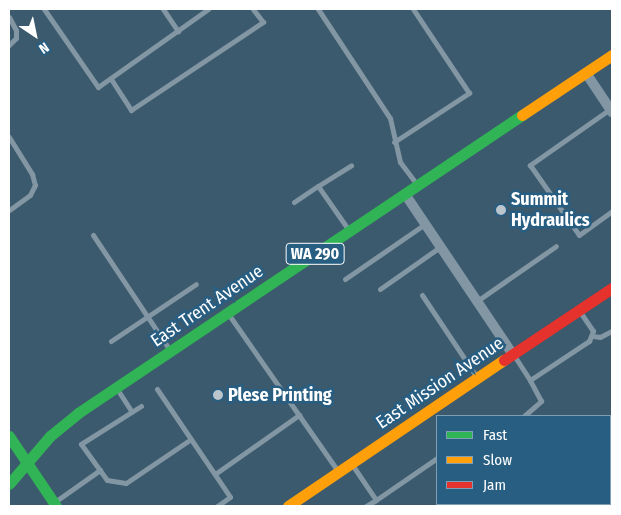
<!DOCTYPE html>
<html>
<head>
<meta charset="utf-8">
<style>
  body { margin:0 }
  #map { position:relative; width:621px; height:515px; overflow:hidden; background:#3c5a6d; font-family:"Fira Sans Condensed",sans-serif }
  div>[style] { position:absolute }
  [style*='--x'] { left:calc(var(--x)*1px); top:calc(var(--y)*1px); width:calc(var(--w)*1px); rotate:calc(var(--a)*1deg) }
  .lane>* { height:5px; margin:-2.5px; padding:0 2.5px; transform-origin:2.5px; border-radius:2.5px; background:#8296a3 }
  .street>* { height:10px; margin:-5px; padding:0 5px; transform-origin:5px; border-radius:5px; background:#8296a3 }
  .fast>* { height:11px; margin:-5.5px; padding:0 5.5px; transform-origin:5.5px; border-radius:5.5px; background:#30b455 }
  .slow>* { height:11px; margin:-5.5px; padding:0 5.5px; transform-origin:5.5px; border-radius:5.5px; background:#ff9f0a }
  .jam>* { height:11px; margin:-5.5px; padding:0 5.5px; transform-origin:5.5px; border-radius:5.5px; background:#e5322d }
  .dots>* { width:14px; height:14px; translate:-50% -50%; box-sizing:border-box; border:2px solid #285e81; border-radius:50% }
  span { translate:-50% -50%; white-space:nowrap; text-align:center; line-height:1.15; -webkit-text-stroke:5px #285e81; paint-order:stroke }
  .shield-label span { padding:1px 4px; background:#285e81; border:1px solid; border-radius:4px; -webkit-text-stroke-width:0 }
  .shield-label { font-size:16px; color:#fff; font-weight:700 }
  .poi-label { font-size:18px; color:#fff; font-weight:700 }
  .left { translate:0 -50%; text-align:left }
  .street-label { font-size:18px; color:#fff }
  .frame { position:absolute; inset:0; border:10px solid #fff; pointer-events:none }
  .legend { position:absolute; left:436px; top:415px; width:175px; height:90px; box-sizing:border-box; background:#285e81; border:1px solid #7e9eb3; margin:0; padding:6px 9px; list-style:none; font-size:15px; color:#fff }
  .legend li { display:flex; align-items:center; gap:10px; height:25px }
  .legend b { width:25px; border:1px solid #7e9eb3 }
  .north { position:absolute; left:10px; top:10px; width:50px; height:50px; -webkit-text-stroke:4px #285e81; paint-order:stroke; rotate:146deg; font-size:14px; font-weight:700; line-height:20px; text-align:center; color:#fff }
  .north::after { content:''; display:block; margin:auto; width:18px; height:22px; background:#fff; clip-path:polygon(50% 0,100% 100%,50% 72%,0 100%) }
</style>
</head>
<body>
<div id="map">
  <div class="lane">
    <div style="--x:44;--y:9;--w:95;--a:55.3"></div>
    <div style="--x:98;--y:87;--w:135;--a:-35.3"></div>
    <div style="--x:163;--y:9;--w:27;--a:56"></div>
    <div style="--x:318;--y:9;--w:131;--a:56.6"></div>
    <div style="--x:390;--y:118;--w:45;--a:77.2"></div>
    <div style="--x:400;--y:162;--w:26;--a:53"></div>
    <div style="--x:9;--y:17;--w:15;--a:62"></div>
    <div style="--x:16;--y:30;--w:8;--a:90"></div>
    <div style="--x:16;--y:38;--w:10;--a:135"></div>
    <div style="--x:111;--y:79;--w:37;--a:57"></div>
    <div style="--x:131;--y:110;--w:159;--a:-33.7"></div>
    <div style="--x:263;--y:22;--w:16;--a:-128"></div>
    <div style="--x:610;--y:109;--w:98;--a:145"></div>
    <div style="--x:530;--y:165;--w:85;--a:55"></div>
    <div style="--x:579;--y:235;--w:41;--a:-36"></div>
    <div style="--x:9;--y:137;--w:44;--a:58.1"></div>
    <div style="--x:32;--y:174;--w:11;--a:75"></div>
    <div style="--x:35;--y:185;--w:11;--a:117"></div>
    <div style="--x:30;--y:195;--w:26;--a:144"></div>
    <div style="--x:394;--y:142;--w:90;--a:-33.2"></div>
    <div style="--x:469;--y:93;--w:101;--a:-123.7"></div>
    <div style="--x:294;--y:202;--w:29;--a:-34"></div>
    <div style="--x:348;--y:229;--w:52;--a:-124.9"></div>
    <div style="--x:318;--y:186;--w:39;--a:-32"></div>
    <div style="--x:93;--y:235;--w:137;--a:56.3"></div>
    <div style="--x:345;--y:279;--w:97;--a:-34.5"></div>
    <div style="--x:380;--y:289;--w:73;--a:-35"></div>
    <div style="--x:422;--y:295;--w:97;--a:56.3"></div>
    <div style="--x:477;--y:301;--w:96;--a:-34.8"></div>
    <div style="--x:229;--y:315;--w:189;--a:55.1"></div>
    <div style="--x:593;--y:336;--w:7;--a:8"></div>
    <div style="--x:600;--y:337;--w:13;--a:-27"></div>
    <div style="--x:111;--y:341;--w:102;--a:-33.8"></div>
    <div style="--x:515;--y:357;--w:27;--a:57"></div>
    <div style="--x:530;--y:380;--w:71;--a:-33.5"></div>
    <div style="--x:589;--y:341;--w:11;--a:-68"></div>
    <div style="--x:593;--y:331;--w:22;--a:-124"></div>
    <div style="--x:117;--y:389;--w:27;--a:57"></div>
    <div style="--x:157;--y:389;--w:130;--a:55.9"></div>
    <div style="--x:230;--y:497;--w:16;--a:145"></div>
    <div style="--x:141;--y:406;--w:71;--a:147.7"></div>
    <div style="--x:81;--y:444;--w:44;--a:54.2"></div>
    <div style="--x:107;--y:480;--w:19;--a:9"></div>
    <div style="--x:126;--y:483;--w:78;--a:-34.1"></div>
    <div style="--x:524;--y:416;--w:23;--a:-41"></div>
    <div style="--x:541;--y:401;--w:24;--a:-118"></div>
    <div style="--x:353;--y:466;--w:41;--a:55.9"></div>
    <div style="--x:376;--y:500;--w:12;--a:149"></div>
    <div style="--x:215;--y:474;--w:103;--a:-35.1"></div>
    <div style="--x:376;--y:500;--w:74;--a:-34.5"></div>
    <div style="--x:56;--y:501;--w:54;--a:-35.2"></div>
  </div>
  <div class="street">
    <div style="--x:586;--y:73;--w:47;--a:56.3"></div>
    <div style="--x:405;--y:194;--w:194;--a:56.1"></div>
  </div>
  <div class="fast">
    <div style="--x:9;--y:436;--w:84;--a:56.1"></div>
    <div style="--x:9;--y:484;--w:63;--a:-49.5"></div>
    <div style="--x:50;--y:436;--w:36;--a:-39"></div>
    <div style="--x:78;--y:413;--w:535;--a:-33.87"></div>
  </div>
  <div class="slow">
    <div style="--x:522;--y:115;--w:108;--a:-33.7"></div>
    <div style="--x:288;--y:506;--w:261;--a:-34.1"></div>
  </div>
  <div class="jam">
    <div style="--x:504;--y:360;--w:130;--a:-33.7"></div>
  </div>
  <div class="dots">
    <div style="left:501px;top:210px;background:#bbc5cc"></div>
    <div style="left:218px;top:395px;background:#bbc5cc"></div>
  </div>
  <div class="shield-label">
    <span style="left:315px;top:254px">WA 290</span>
  </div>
  <div class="poi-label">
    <span class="left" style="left:511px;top:210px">Summit<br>Hydraulics</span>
    <span class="left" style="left:228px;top:395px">Plese Printing</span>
  </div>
  <div class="street-label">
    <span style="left:207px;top:306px;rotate:-34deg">East Trent Avenue</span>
    <span style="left:440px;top:383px;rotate:-34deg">East Mission Avenue</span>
  </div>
  <div class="frame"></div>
  <ul class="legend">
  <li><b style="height:6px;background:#30b455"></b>Fast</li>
  <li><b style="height:6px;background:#ff9f0a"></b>Slow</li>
  <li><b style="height:6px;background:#e5322d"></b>Jam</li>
  </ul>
  <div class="north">N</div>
</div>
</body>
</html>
